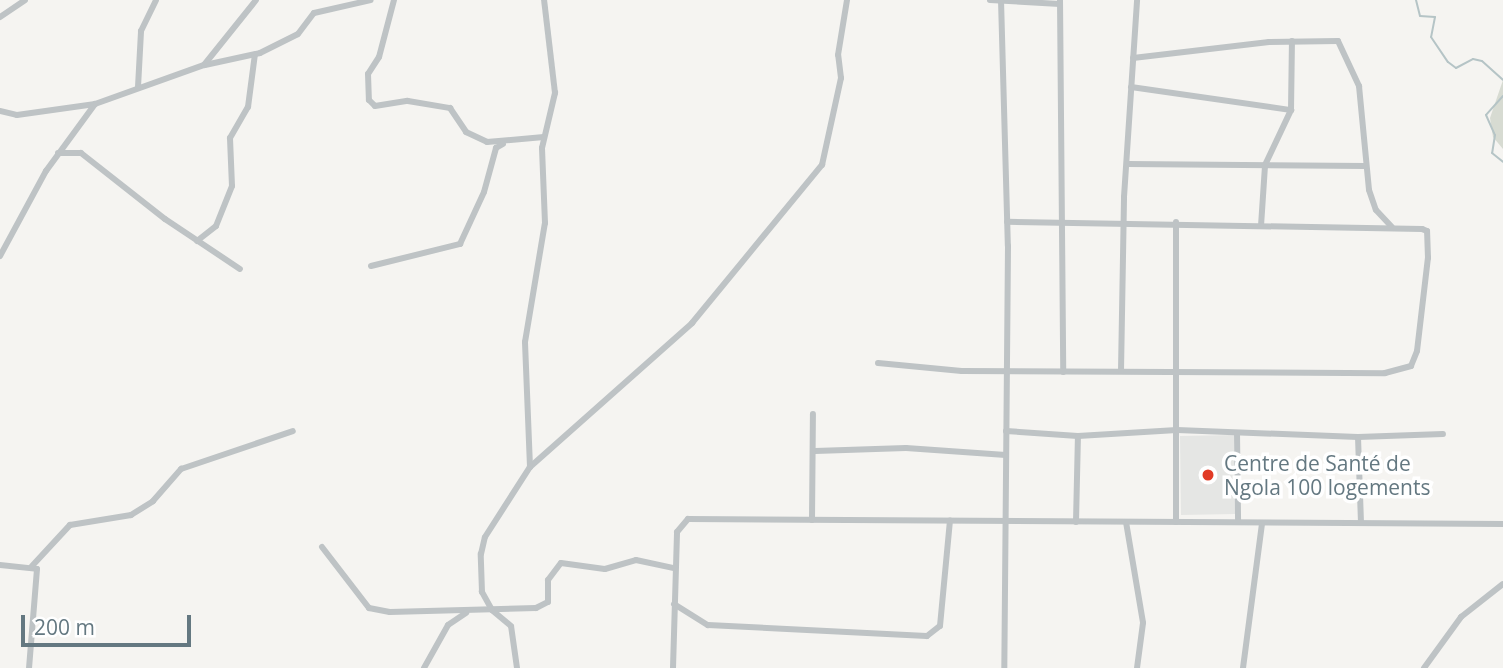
<!DOCTYPE html>
<html>
<head>
<meta charset="utf-8">
<style>
  body { margin:0 }
  #map { position:relative; width:1503px; height:668px; overflow:hidden; background:#f5f4f1; font-family:"Open Sans",sans-serif }
  div>[style] { position:absolute }
  [style*='--x'] { left:calc(var(--x)*1px); top:calc(var(--y)*1px); width:calc(var(--w)*1px); rotate:calc(var(--a)*1deg) }
  .built>* { inset:0; background:#e5e6e4 }
  .green>* { inset:0; background:#d7dbd2 }
  .stream>* { height:2px; margin:-1px; padding:0 1px; transform-origin:1px; border-radius:1px; background:#b5c4c6 }
  .minor>* { height:6px; margin:-3px; padding:0 3px; transform-origin:3px; border-radius:3px; background:#bec3c5 }
  .dots>* { width:19px; height:19px; translate:-50% -50%; box-sizing:border-box; border:4px solid #fff; border-radius:50% }
  span { translate:-50% -50%; white-space:nowrap; text-align:center; line-height:1.15; -webkit-text-stroke:7px #fff; paint-order:stroke }
  .poi-label { font-size:21px; color:#647881 }
  .left { translate:0 -50%; text-align:left }
  .scale { position:absolute; left:21px; top:615px; width:170px; height:32px; box-sizing:border-box; border:4px solid #647881; border-top:0; padding-left:9px; font-size:21px; line-height:24px; white-space:nowrap; color:#647881; -webkit-text-stroke:5px #fff; paint-order:stroke }
</style>
</head>
<body>
<div id="map">
  <div class="built">
    <div style="clip-path:polygon(1234px 435px,1235px 514px,1181px 515px,1180px 436px)"></div>
  </div>
  <div class="green">
    <div style="clip-path:polygon(1503px 80px,1503px 149px,1493px 137px,1490px 118px)"></div>
  </div>
  <div class="stream">
    <div style="--x:1416;--y:0;--w:16;--a:76"></div>
    <div style="--x:1420;--y:16;--w:15;--a:4"></div>
    <div style="--x:1435;--y:17;--w:20;--a:101"></div>
    <div style="--x:1431;--y:37;--w:30;--a:56"></div>
    <div style="--x:1448;--y:62;--w:10;--a:37"></div>
    <div style="--x:1456;--y:68;--w:19;--a:-28"></div>
    <div style="--x:1473;--y:59;--w:9;--a:13"></div>
    <div style="--x:1482;--y:61;--w:28;--a:42"></div>
    <div style="--x:1503;--y:96;--w:25;--a:132"></div>
    <div style="--x:1486;--y:115;--w:22;--a:66"></div>
    <div style="--x:1495;--y:135;--w:18;--a:99"></div>
    <div style="--x:1492;--y:153;--w:14;--a:39"></div>
  </div>
  <div class="minor">
    <div style="--x:394;--y:0;--w:59;--a:104.7"></div>
    <div style="--x:379;--y:57;--w:20;--a:123"></div>
    <div style="--x:368;--y:74;--w:26;--a:88"></div>
    <div style="--x:369;--y:100;--w:8;--a:45"></div>
    <div style="--x:375;--y:106;--w:33;--a:-9"></div>
    <div style="--x:408;--y:101;--w:43;--a:9.5"></div>
    <div style="--x:450;--y:108;--w:29;--a:56"></div>
    <div style="--x:466;--y:132;--w:23;--a:25"></div>
    <div style="--x:487;--y:142;--w:57;--a:-5"></div>
    <div style="--x:990;--y:0;--w:70;--a:3.3"></div>
    <div style="--x:1001;--y:0;--w:246;--a:88.4"></div>
    <div style="--x:1008;--y:246;--w:422;--a:90.5"></div>
    <div style="--x:1060;--y:0;--w:372;--a:89.5"></div>
    <div style="--x:0;--y:17;--w:30;--a:-34"></div>
    <div style="--x:1133;--y:58;--w:137;--a:-6.7"></div>
    <div style="--x:1269;--y:42;--w:69;--a:-0.8"></div>
    <div style="--x:1338;--y:41;--w:50;--a:65"></div>
    <div style="--x:1359;--y:86;--w:104;--a:84.5"></div>
    <div style="--x:1369;--y:190;--w:21;--a:71"></div>
    <div style="--x:1376;--y:210;--w:23;--a:47"></div>
    <div style="--x:205;--y:65;--w:56;--a:-12.3"></div>
    <div style="--x:260;--y:53;--w:42;--a:-26.6"></div>
    <div style="--x:298;--y:34;--w:26;--a:-53"></div>
    <div style="--x:314;--y:13;--w:58;--a:-12.8"></div>
    <div style="--x:138;--y:87;--w:56;--a:-86.9"></div>
    <div style="--x:141;--y:31;--w:34;--a:-64"></div>
    <div style="--x:1131;--y:87;--w:162;--a:8.2"></div>
    <div style="--x:0;--y:111;--w:17;--a:13"></div>
    <div style="--x:17;--y:115;--w:79;--a:-8"></div>
    <div style="--x:95;--y:104;--w:116;--a:-19.7"></div>
    <div style="--x:204;--y:65;--w:83;--a:-51.3"></div>
    <div style="--x:58;--y:153;--w:23;--a:0"></div>
    <div style="--x:81;--y:153;--w:107;--a:38.2"></div>
    <div style="--x:165;--y:219;--w:90;--a:33.7"></div>
    <div style="--x:1128;--y:164;--w:237;--a:0.5"></div>
    <div style="--x:1176;--y:222;--w:300;--a:90"></div>
    <div style="--x:1261;--y:226;--w:61;--a:-86.2"></div>
    <div style="--x:1265;--y:165;--w:61;--a:-64.7"></div>
    <div style="--x:1291;--y:110;--w:69;--a:-89.2"></div>
    <div style="--x:197;--y:241;--w:24;--a:-38"></div>
    <div style="--x:216;--y:226;--w:43;--a:-68.2"></div>
    <div style="--x:232;--y:186;--w:48;--a:-92.4"></div>
    <div style="--x:230;--y:138;--w:36;--a:-60"></div>
    <div style="--x:248;--y:107;--w:53;--a:-82.5"></div>
    <div style="--x:0;--y:256;--w:97;--a:-61.6"></div>
    <div style="--x:46;--y:171;--w:83;--a:-53.8"></div>
    <div style="--x:371;--y:266;--w:92;--a:-13.9"></div>
    <div style="--x:460;--y:244;--w:57;--a:-65.2"></div>
    <div style="--x:484;--y:192;--w:46;--a:-74.7"></div>
    <div style="--x:496;--y:148;--w:8;--a:-30"></div>
    <div style="--x:878;--y:363;--w:84;--a:5.4"></div>
    <div style="--x:962;--y:371;--w:423;--a:0.3"></div>
    <div style="--x:1385;--y:373;--w:27;--a:-15"></div>
    <div style="--x:1411;--y:366;--w:16;--a:-68"></div>
    <div style="--x:1417;--y:351;--w:94;--a:-83.3"></div>
    <div style="--x:1428;--y:258;--w:27;--a:-92"></div>
    <div style="--x:1427;--y:231;--w:5;--a:-158"></div>
    <div style="--x:1422;--y:229;--w:415;--a:-179"></div>
    <div style="--x:1121;--y:371;--w:174;--a:-89"></div>
    <div style="--x:1124;--y:197;--w:197;--a:-86.2"></div>
    <div style="--x:1006;--y:431;--w:72;--a:4"></div>
    <div style="--x:1078;--y:436;--w:99;--a:-3.5"></div>
    <div style="--x:1177;--y:430;--w:181;--a:2.2"></div>
    <div style="--x:1358;--y:437;--w:85;--a:-2"></div>
    <div style="--x:1237;--y:433;--w:88;--a:89.3"></div>
    <div style="--x:1358;--y:437;--w:85;--a:88"></div>
    <div style="--x:815;--y:451;--w:91;--a:-1.9"></div>
    <div style="--x:906;--y:448;--w:100;--a:4"></div>
    <div style="--x:530;--y:467;--w:217;--a:-41.6"></div>
    <div style="--x:692;--y:323;--w:205;--a:-50.6"></div>
    <div style="--x:822;--y:165;--w:89;--a:-77.7"></div>
    <div style="--x:841;--y:78;--w:23;--a:-97"></div>
    <div style="--x:838;--y:55;--w:56;--a:-80.7"></div>
    <div style="--x:812;--y:520;--w:106;--a:-89.5"></div>
    <div style="--x:1076;--y:522;--w:86;--a:-88.7"></div>
    <div style="--x:1126;--y:522;--w:102;--a:80.4"></div>
    <div style="--x:1143;--y:623;--w:45;--a:97.6"></div>
    <div style="--x:322;--y:547;--w:77;--a:52.4"></div>
    <div style="--x:369;--y:608;--w:21;--a:11"></div>
    <div style="--x:390;--y:612;--w:146;--a:-1.6"></div>
    <div style="--x:536;--y:608;--w:13;--a:-27"></div>
    <div style="--x:548;--y:602;--w:22;--a:-90"></div>
    <div style="--x:548;--y:580;--w:21;--a:-53"></div>
    <div style="--x:561;--y:563;--w:44;--a:7.8"></div>
    <div style="--x:605;--y:569;--w:32;--a:-16"></div>
    <div style="--x:636;--y:560;--w:40;--a:12"></div>
    <div style="--x:0;--y:565;--w:37;--a:6"></div>
    <div style="--x:37;--y:569;--w:99;--a:94.6"></div>
    <div style="--x:32;--y:566;--w:56;--a:-47.2"></div>
    <div style="--x:70;--y:525;--w:62;--a:-9.3"></div>
    <div style="--x:131;--y:515;--w:26;--a:-32"></div>
    <div style="--x:153;--y:501;--w:43;--a:-48.8"></div>
    <div style="--x:181;--y:469;--w:118;--a:-18.7"></div>
    <div style="--x:674;--y:604;--w:40;--a:32"></div>
    <div style="--x:708;--y:625;--w:219;--a:2.9"></div>
    <div style="--x:927;--y:636;--w:16;--a:-38"></div>
    <div style="--x:940;--y:626;--w:106;--a:-84.6"></div>
    <div style="--x:424;--y:668;--w:49;--a:-60.8"></div>
    <div style="--x:448;--y:625;--w:22;--a:-34"></div>
    <div style="--x:517;--y:668;--w:42;--a:-98.1"></div>
    <div style="--x:511;--y:626;--w:25;--a:-140"></div>
    <div style="--x:492;--y:610;--w:21;--a:-119"></div>
    <div style="--x:482;--y:592;--w:38;--a:-92"></div>
    <div style="--x:481;--y:554;--w:17;--a:-77"></div>
    <div style="--x:485;--y:537;--w:83;--a:-57.3"></div>
    <div style="--x:530;--y:467;--w:125;--a:-92.3"></div>
    <div style="--x:525;--y:342;--w:121;--a:-80.5"></div>
    <div style="--x:545;--y:223;--w:75;--a:-92.3"></div>
    <div style="--x:542;--y:148;--w:57;--a:-76.7"></div>
    <div style="--x:555;--y:93;--w:94;--a:-96.7"></div>
    <div style="--x:673;--y:668;--w:136;--a:-88.3"></div>
    <div style="--x:677;--y:532;--w:17;--a:-50"></div>
    <div style="--x:688;--y:519;--w:815;--a:0.35"></div>
    <div style="--x:1243;--y:668;--w:145;--a:-82.5"></div>
    <div style="--x:1424;--y:668;--w:63;--a:-54"></div>
    <div style="--x:1461;--y:617;--w:53;--a:-38.2"></div>
  </div>
  <div class="dots">
    <div style="left:1208px;top:475px;background:#e13a25"></div>
  </div>
  <div class="poi-label">
    <span class="left" style="left:1224px;top:475px">Centre de Santé de<br>Ngola 100 logements</span>
  </div>
  <div class="scale">200 m</div>
</div>
</body>
</html>
